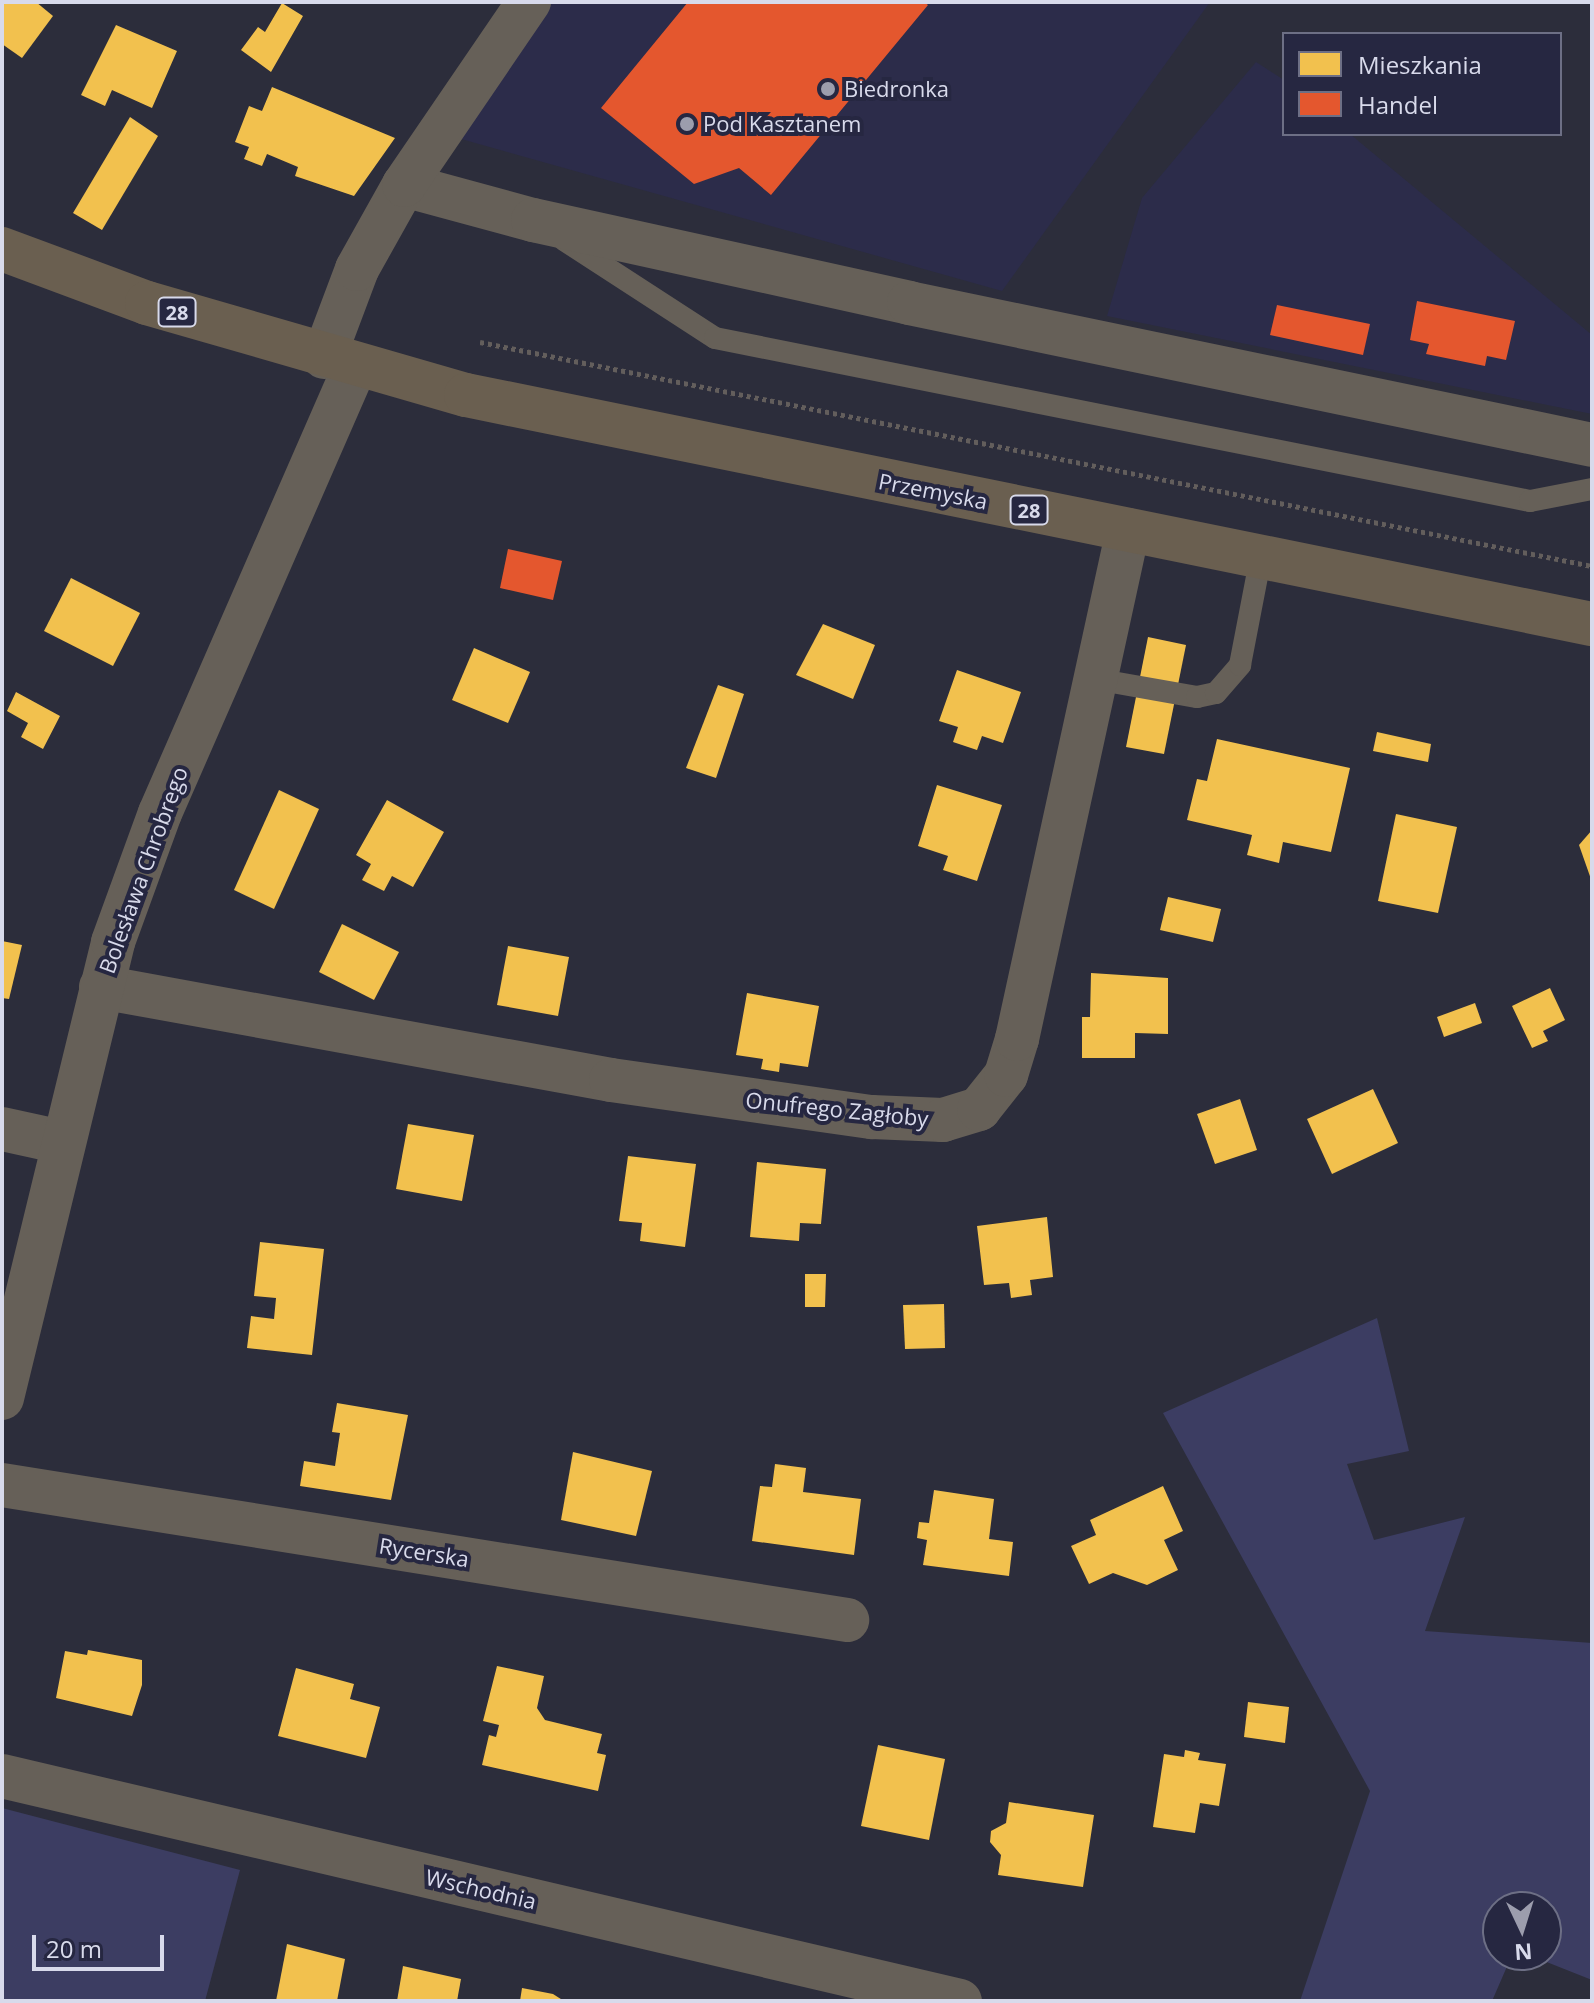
<!DOCTYPE html>
<html>
<head>
<meta charset="utf-8">
<style>
  body { margin:0 }
  #map { position:relative; width:1594px; height:2003px; overflow:hidden; background:#2c2d3b; font-family:"Open Sans",sans-serif }
  div>[style] { position:absolute }
  [style*='--x'] { left:calc(var(--x)*1px); top:calc(var(--y)*1px); width:calc(var(--w)*1px); rotate:calc(var(--a)*1deg) }
  .built>* { inset:0; background:#2c2c4a }
  .green>* { inset:0; background:#3c3d62 }
  .homes>* { inset:0; background:#f2c14e }
  .shops>* { inset:0; background:#e4572e }
  .path>* { height:5px; margin-top:-2.5px; transform-origin:0; background:repeating-linear-gradient(90deg,#635e5c 0 4px,transparent 0 8px) }
  .service>* { height:22px; margin:-11px; padding:0 11px; transform-origin:11px; border-radius:11px; background:#666058 }
  .minor>* { height:44px; margin:-22px; padding:0 22px; transform-origin:22px; border-radius:22px; background:#666058 }
  .tertiary>* { height:44px; margin:-22px; padding:0 22px; transform-origin:22px; border-radius:22px; background:#666058 }
  .primary>* { height:44px; margin:-22px; padding:0 22px; transform-origin:22px; border-radius:22px; background:#6a5f50 }
  .dots>* { width:22px; height:22px; translate:-50% -50%; box-sizing:border-box; border:4px solid #262741; border-radius:50% }
  span { translate:-50% -50%; white-space:nowrap; text-align:center; line-height:1.15; -webkit-text-stroke:8px #262741; paint-order:stroke }
  .shield-label span { padding:2px 6px; background:#262741; border:2px solid; border-radius:6px; -webkit-text-stroke-width:0 }
  .shield-label { font-size:20px; color:#d8daeb; font-weight:700 }
  .poi-label { font-size:22px; color:#d8daeb }
  .left { translate:0 -50%; text-align:left }
  .street-label { font-size:22px; color:#d8daeb }
  .frame { position:absolute; inset:0; border:4px solid #d8daeb; pointer-events:none }
  .legend { position:absolute; left:1282px; top:32px; width:280px; height:104px; box-sizing:border-box; background:#262741; border:2px solid #6d6f85; margin:0; padding:10px 14px; list-style:none; font-size:24px; color:#d8daeb }
  .legend li { display:flex; align-items:center; gap:16px; height:40px }
  .legend b { width:40px; border:2px solid #6d6f85 }
  .north { position:absolute; left:1482px; top:1891px; width:80px; height:80px; box-sizing:border-box; background:#262741; border:2px solid #6d6f85; border-radius:50%; rotate:176deg; font-size:22px; font-weight:700; line-height:32px; text-align:center; color:#d8daeb }
  .north::after { content:''; display:block; margin:auto; width:28px; height:36px; background:#9c9dad; clip-path:polygon(50% 0,100% 100%,50% 72%,0 100%) }
  .scale { position:absolute; left:32px; top:1935px; width:132px; height:36px; box-sizing:border-box; border:4px solid #d8daeb; border-top:0; padding-left:10px; font-size:24px; line-height:28px; white-space:nowrap; color:#d8daeb; -webkit-text-stroke:6px #262741; paint-order:stroke }
</style>
</head>
<body>
<div id="map">
  <div class="built">
    <div style="clip-path:polygon(552px 2px,1210px 2px,1002px 291px,454px 137px)"></div>
    <div style="clip-path:polygon(1256px 62px,1284px 80px,1284px 134px,1350px 134px,1592px 335px,1592px 414px,1107px 316px,1142px 198px)"></div>
  </div>
  <div class="green">
    <div style="clip-path:polygon(1377px 1318px,1409px 1451px,1347px 1464px,1374px 1540px,1465px 1517px,1425px 1631px,1592px 1643px,1592px 1980px,1529px 1955px,1546px 1955px,1546px 1907px,1498px 1907px,1498px 1955px,1512px 1955px,1492px 2001px,1300px 2001px,1370px 1791px,1163px 1413px)"></div>
    <div style="clip-path:polygon(2px 1808px,240px 1870px,205px 2001px,2px 2001px)"></div>
  </div>
  <div class="homes">
    <div style="clip-path:polygon(2px 2px,36px 2px,53px 16px,22px 58px,2px 44px)"></div>
    <div style="clip-path:polygon(282px 3px,303px 16px,271px 72px,241px 50px,258px 27px,265px 32px)"></div>
    <div style="clip-path:polygon(116px 25px,177px 51px,152px 108px,112px 90px,105px 106px,81px 95px)"></div>
    <div style="clip-path:polygon(272px 87px,395px 138px,354px 196px,295px 176px,298px 167px,267px 154px,262px 166px,244px 159px,249px 147px,235px 142px,249px 106px,262px 111px)"></div>
    <div style="clip-path:polygon(130px 117px,158px 136px,102px 230px,73px 213px)"></div>
    <div style="clip-path:polygon(71px 578px,140px 613px,113px 666px,44px 631px)"></div>
    <div style="clip-path:polygon(823px 624px,875px 645px,853px 699px,796px 675px)"></div>
    <div style="clip-path:polygon(1148px 637px,1186px 645px,1164px 754px,1126px 747px)"></div>
    <div style="clip-path:polygon(474px 648px,530px 672px,508px 723px,452px 700px)"></div>
    <div style="clip-path:polygon(957px 670px,1021px 692px,1003px 743px,982px 736px,977px 750px,953px 742px,958px 727px,939px 721px)"></div>
    <div style="clip-path:polygon(718px 685px,744px 694px,716px 778px,686px 768px)"></div>
    <div style="clip-path:polygon(16px 692px,60px 716px,43px 749px,21px 737px,28px 723px,7px 711px)"></div>
    <div style="clip-path:polygon(1377px 732px,1431px 744px,1428px 762px,1373px 751px)"></div>
    <div style="clip-path:polygon(1217px 739px,1350px 768px,1331px 852px,1283px 842px,1279px 863px,1247px 855px,1252px 835px,1187px 820px,1197px 779px,1207px 781px)"></div>
    <div style="clip-path:polygon(937px 785px,1002px 805px,977px 881px,943px 870px,948px 856px,918px 846px)"></div>
    <div style="clip-path:polygon(279px 790px,319px 809px,274px 909px,234px 890px)"></div>
    <div style="clip-path:polygon(387px 800px,444px 832px,413px 887px,392px 876px,384px 891px,362px 880px,371px 864px,356px 855px)"></div>
    <div style="clip-path:polygon(1396px 814px,1457px 827px,1438px 913px,1378px 901px)"></div>
    <div style="clip-path:polygon(1592px 830px,1592px 882px,1579px 845px)"></div>
    <div style="clip-path:polygon(1168px 897px,1221px 909px,1213px 942px,1160px 930px)"></div>
    <div style="clip-path:polygon(342px 924px,399px 952px,374px 1000px,319px 972px)"></div>
    <div style="clip-path:polygon(2px 941px,22px 945px,9px 999px,2px 998px)"></div>
    <div style="clip-path:polygon(508px 946px,569px 957px,558px 1016px,497px 1005px)"></div>
    <div style="clip-path:polygon(1091px 973px,1168px 978px,1168px 1034px,1135px 1033px,1135px 1058px,1082px 1058px,1082px 1017px,1090px 1017px)"></div>
    <div style="clip-path:polygon(1550px 988px,1565px 1020px,1543px 1031px,1548px 1041px,1532px 1048px,1512px 1006px)"></div>
    <div style="clip-path:polygon(747px 993px,819px 1006px,808px 1067px,780px 1063px,779px 1072px,761px 1069px,763px 1059px,736px 1055px)"></div>
    <div style="clip-path:polygon(1475px 1003px,1482px 1023px,1444px 1037px,1437px 1017px)"></div>
    <div style="clip-path:polygon(1373px 1089px,1398px 1143px,1332px 1174px,1307px 1119px)"></div>
    <div style="clip-path:polygon(1240px 1099px,1257px 1150px,1215px 1164px,1197px 1114px)"></div>
    <div style="clip-path:polygon(408px 1124px,474px 1135px,462px 1201px,396px 1189px)"></div>
    <div style="clip-path:polygon(628px 1156px,696px 1164px,685px 1247px,640px 1241px,642px 1223px,619px 1221px)"></div>
    <div style="clip-path:polygon(757px 1162px,826px 1169px,821px 1224px,800px 1223px,799px 1241px,750px 1237px)"></div>
    <div style="clip-path:polygon(1047px 1217px,1053px 1277px,1030px 1280px,1032px 1295px,1011px 1298px,1009px 1283px,984px 1285px,977px 1226px)"></div>
    <div style="clip-path:polygon(260px 1242px,324px 1249px,312px 1355px,247px 1348px,251px 1316px,274px 1319px,276px 1298px,254px 1296px)"></div>
    <div style="clip-path:polygon(805px 1274px,826px 1274px,825px 1307px,805px 1307px)"></div>
    <div style="clip-path:polygon(944px 1304px,945px 1348px,905px 1349px,903px 1305px)"></div>
    <div style="clip-path:polygon(337px 1403px,408px 1415px,391px 1500px,300px 1486px,304px 1461px,335px 1466px,340px 1433px,332px 1432px)"></div>
    <div style="clip-path:polygon(573px 1452px,652px 1471px,636px 1536px,561px 1520px)"></div>
    <div style="clip-path:polygon(775px 1464px,806px 1468px,803px 1492px,861px 1499px,854px 1555px,752px 1541px,760px 1486px,772px 1487px)"></div>
    <div style="clip-path:polygon(1163px 1486px,1183px 1531px,1164px 1540px,1178px 1570px,1147px 1585px,1113px 1573px,1089px 1584px,1071px 1546px,1096px 1535px,1090px 1520px)"></div>
    <div style="clip-path:polygon(934px 1490px,994px 1499px,989px 1539px,1013px 1542px,1009px 1576px,923px 1565px,927px 1540px,917px 1538px,919px 1522px,929px 1523px)"></div>
    <div style="clip-path:polygon(88px 1650px,142px 1660px,142px 1685px,132px 1716px,56px 1698px,65px 1651px,87px 1655px)"></div>
    <div style="clip-path:polygon(497px 1666px,544px 1676px,537px 1708px,545px 1720px,602px 1734px,597px 1753px,606px 1755px,598px 1791px,482px 1765px,489px 1735px,496px 1737px,499px 1725px,483px 1721px)"></div>
    <div style="clip-path:polygon(296px 1668px,354px 1684px,350px 1699px,380px 1707px,366px 1758px,278px 1736px)"></div>
    <div style="clip-path:polygon(1248px 1702px,1289px 1707px,1285px 1743px,1244px 1737px)"></div>
    <div style="clip-path:polygon(878px 1745px,945px 1759px,929px 1840px,861px 1826px)"></div>
    <div style="clip-path:polygon(1185px 1750px,1200px 1753px,1198px 1760px,1226px 1764px,1219px 1806px,1200px 1803px,1195px 1833px,1153px 1827px,1164px 1754px,1184px 1757px)"></div>
    <div style="clip-path:polygon(1009px 1802px,1094px 1815px,1083px 1887px,998px 1875px,1001px 1855px,990px 1842px,991px 1831px,1006px 1823px)"></div>
    <div style="clip-path:polygon(287px 1944px,345px 1959px,337px 2001px,276px 2001px)"></div>
    <div style="clip-path:polygon(403px 1966px,461px 1979px,457px 2001px,397px 2001px)"></div>
    <div style="clip-path:polygon(522px 1988px,553px 1994px,564px 2001px,520px 2001px)"></div>
  </div>
  <div class="shops">
    <div style="clip-path:polygon(688px 2px,924px 2px,928px 5px,771px 195px,739px 168px,694px 184px,601px 108px)"></div>
    <div style="clip-path:polygon(1417px 301px,1515px 321px,1506px 360px,1487px 356px,1485px 366px,1426px 354px,1429px 344px,1410px 340px)"></div>
    <div style="clip-path:polygon(1277px 305px,1370px 324px,1363px 355px,1270px 335px)"></div>
    <div style="clip-path:polygon(508px 549px,562px 561px,553px 600px,500px 588px)"></div>
  </div>
  <div class="path">
    <div style="--x:480;--y:342;--w:1134;--a:11.39"></div>
  </div>
  <div class="service">
    <div style="--x:564;--y:240;--w:180;--a:33"></div>
    <div style="--x:715;--y:338;--w:831;--a:11.31"></div>
    <div style="--x:1530;--y:501;--w:63;--a:-11"></div>
    <div style="--x:1095;--y:679;--w:104;--a:10"></div>
    <div style="--x:1197;--y:697;--w:19;--a:-12"></div>
    <div style="--x:1216;--y:693;--w:37;--a:-49"></div>
    <div style="--x:1240;--y:665;--w:111;--a:-79.1"></div>
  </div>
  <div class="minor">
    <div style="--x:404;--y:185;--w:134;--a:15.2"></div>
    <div style="--x:533;--y:220;--w:385;--a:12.4"></div>
    <div style="--x:909;--y:303;--w:698;--a:11.74"></div>
    <div style="--x:324;--y:357;--w:94;--a:-69.4"></div>
    <div style="--x:357;--y:269;--w:96;--a:-60.8"></div>
    <div style="--x:404;--y:185;--w:222;--a:-55.7"></div>
    <div style="--x:101;--y:987;--w:518;--a:10.33"></div>
    <div style="--x:611;--y:1080;--w:264;--a:8.1"></div>
    <div style="--x:872;--y:1117;--w:71;--a:2.4"></div>
    <div style="--x:943;--y:1120;--w:38;--a:-17"></div>
    <div style="--x:979;--y:1109;--w:43;--a:-51.5"></div>
    <div style="--x:1006;--y:1075;--w:38;--a:-73"></div>
    <div style="--x:1017;--y:1039;--w:521;--a:-77.7"></div>
    <div style="--x:2;--y:1129;--w:61;--a:12.2"></div>
    <div style="--x:2;--y:1485;--w:856;--a:9.08"></div>
    <div style="--x:2;--y:1776;--w:984;--a:13.22"></div>
  </div>
  <div class="tertiary">
    <div style="--x:2;--y:1398;--w:469;--a:-76.3"></div>
    <div style="--x:113;--y:942;--w:137;--a:-70"></div>
    <div style="--x:160;--y:813;--w:489;--a:-66.4"></div>
  </div>
  <div class="primary">
    <div style="--x:2;--y:249;--w:155;--a:20.4"></div>
    <div style="--x:147;--y:303;--w:332;--a:16.1"></div>
    <div style="--x:466;--y:395;--w:1149;--a:11.5"></div>
  </div>
  <div class="dots">
    <div style="left:828px;top:89px;background:#9c9dad"></div>
    <div style="left:687px;top:124px;background:#9c9dad"></div>
  </div>
  <div class="shield-label">
    <span style="left:177px;top:312px">28</span>
    <span style="left:1029px;top:510px">28</span>
  </div>
  <div class="poi-label">
    <span class="left" style="left:844px;top:89px">Biedronka</span>
    <span class="left" style="left:703px;top:124px">Pod Kasztanem</span>
  </div>
  <div class="street-label">
    <span style="left:933px;top:491px;rotate:11deg">Przemyska</span>
    <span style="left:143px;top:870px;rotate:-70deg">Bolesława Chrobrego</span>
    <span style="left:837px;top:1109px;rotate:6deg">Onufrego Zagłoby</span>
    <span style="left:424px;top:1552px;rotate:9deg">Rycerska</span>
    <span style="left:481px;top:1889px;rotate:13deg">Wschodnia</span>
  </div>
  <div class="frame"></div>
  <ul class="legend">
  <li><b style="height:22px;background:#f2c14e"></b>Mieszkania</li>
  <li><b style="height:22px;background:#e4572e"></b>Handel</li>
  </ul>
  <div class="north">N</div>
  <div class="scale">20 m</div>
</div>
</body>
</html>
